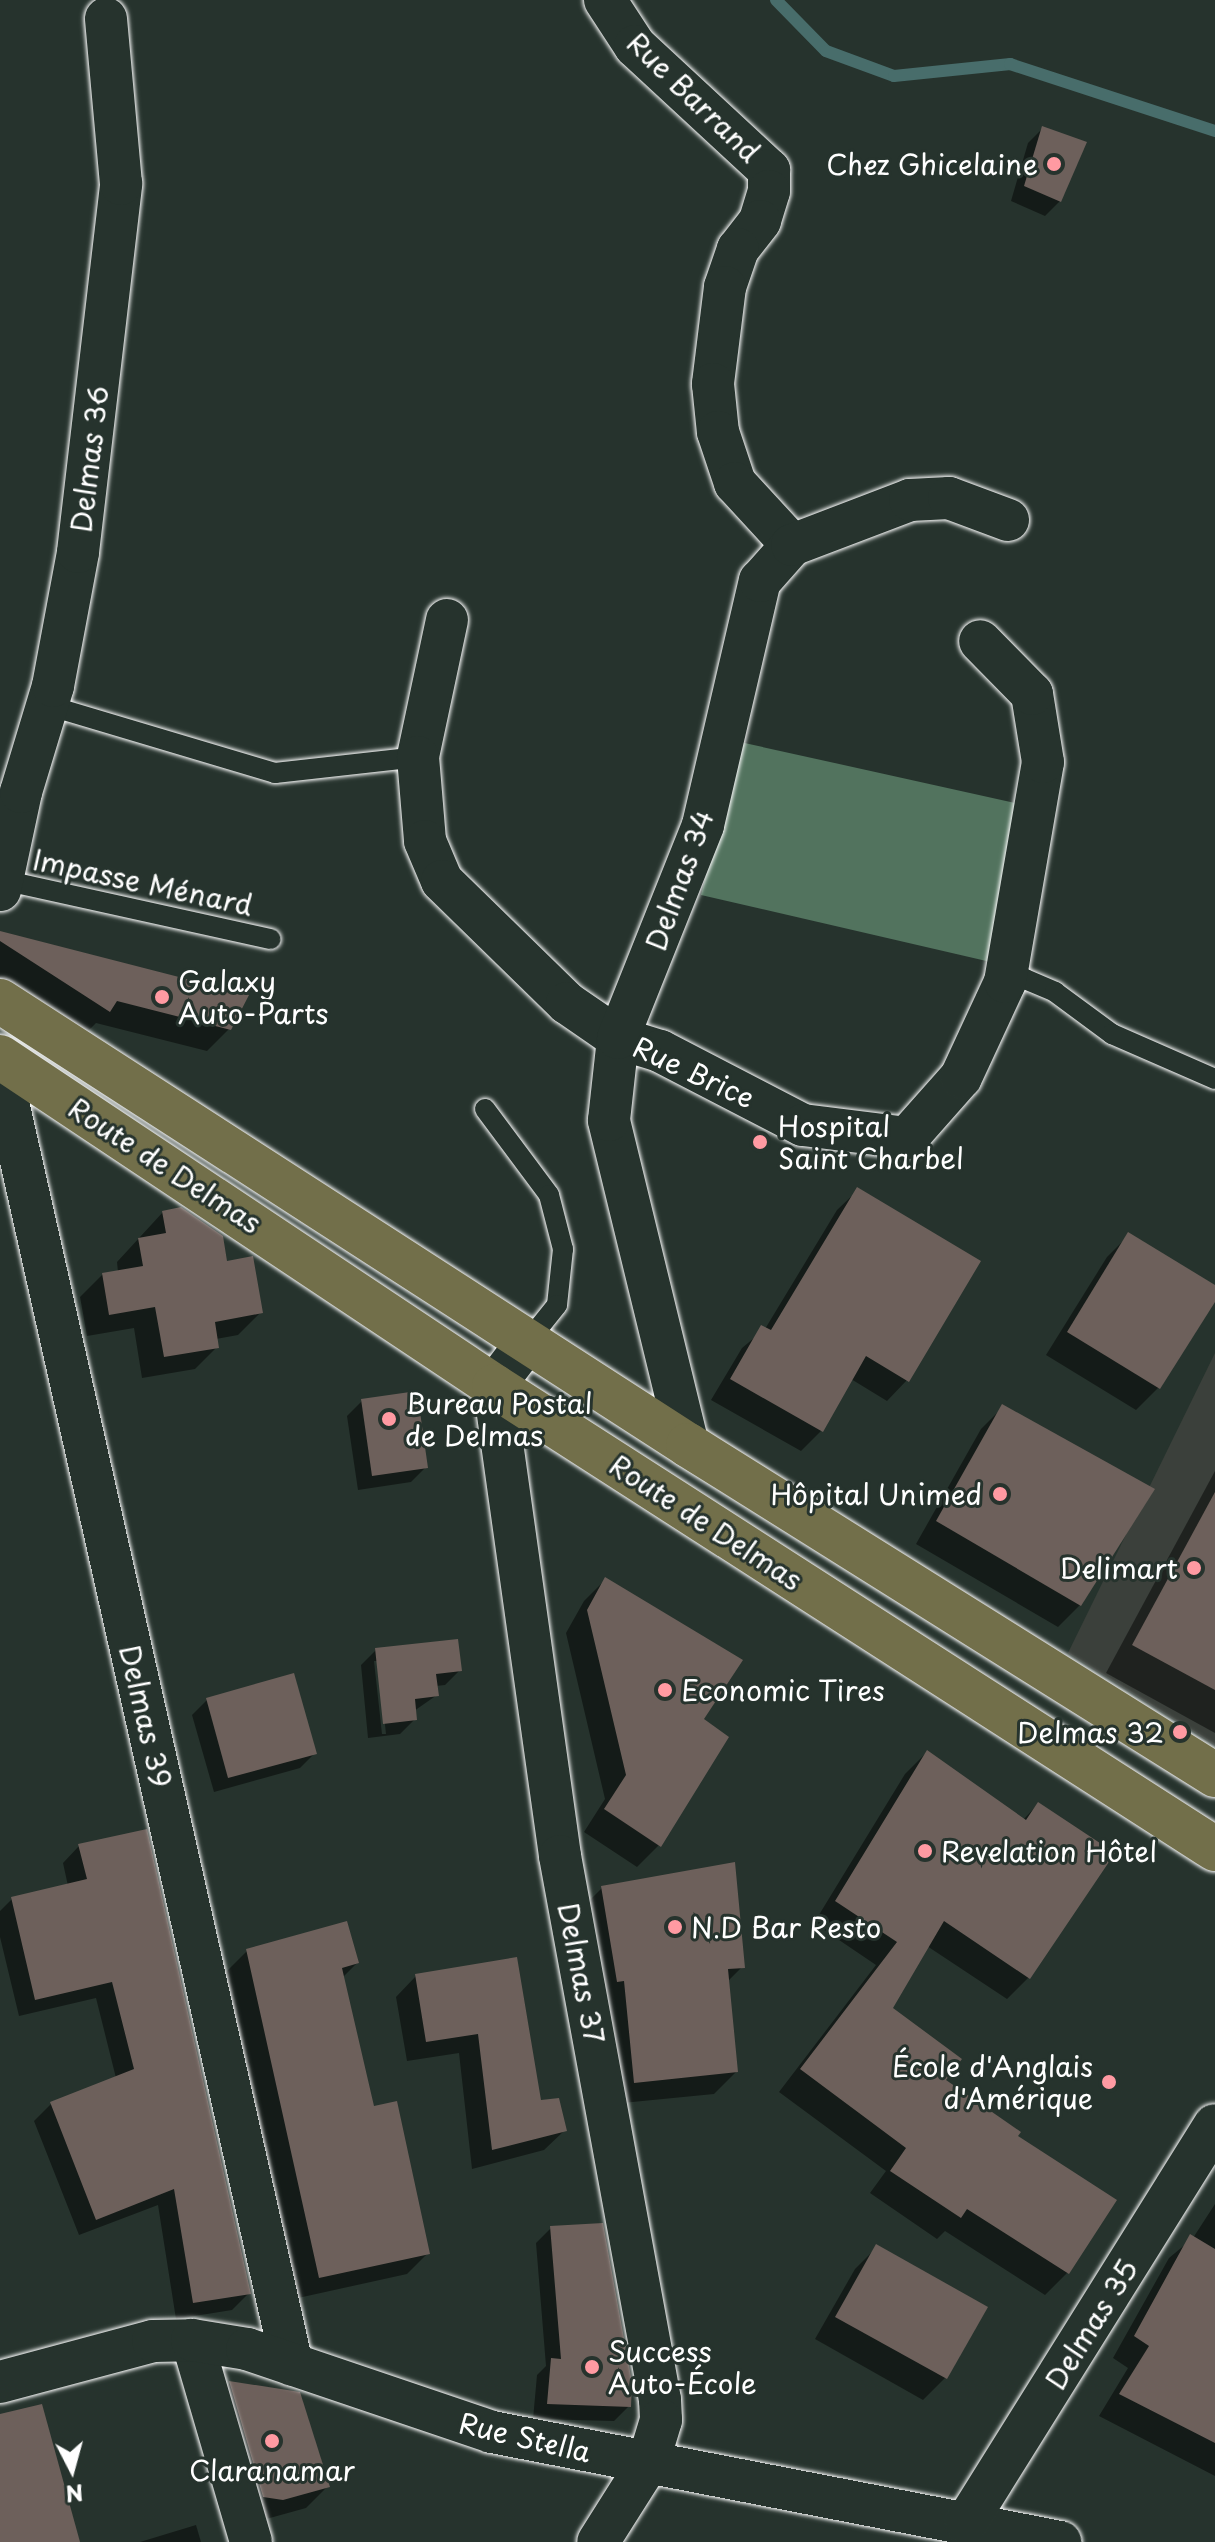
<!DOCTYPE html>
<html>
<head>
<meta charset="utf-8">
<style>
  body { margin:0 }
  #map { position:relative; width:1215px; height:2542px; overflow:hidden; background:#26332d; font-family:"Playpen Sans",sans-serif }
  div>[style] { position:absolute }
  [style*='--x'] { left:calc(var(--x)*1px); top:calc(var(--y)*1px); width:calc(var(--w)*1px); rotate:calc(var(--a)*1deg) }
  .built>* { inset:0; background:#3b403b }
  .green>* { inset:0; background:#52735e }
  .shadow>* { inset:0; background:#0007 }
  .stream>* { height:12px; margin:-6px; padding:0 6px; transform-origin:6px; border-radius:6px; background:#486d6b }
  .building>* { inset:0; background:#6d605b }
  .roads { filter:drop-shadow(0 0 2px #fff) drop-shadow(0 0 2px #fff) }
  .lane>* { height:20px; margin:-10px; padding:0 10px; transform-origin:10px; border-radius:10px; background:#26332d }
  .street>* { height:42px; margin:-21px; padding:0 21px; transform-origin:21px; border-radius:21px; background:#26332d }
  .primary>* { height:44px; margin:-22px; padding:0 22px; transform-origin:22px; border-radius:22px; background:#726f4a }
  .dots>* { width:22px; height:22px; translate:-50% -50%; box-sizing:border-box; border:4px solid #26332d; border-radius:50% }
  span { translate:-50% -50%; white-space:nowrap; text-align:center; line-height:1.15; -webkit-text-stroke:6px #26332d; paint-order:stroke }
  .street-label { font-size:28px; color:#fff }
  .poi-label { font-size:28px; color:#fff }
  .right { translate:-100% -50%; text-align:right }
  .left { translate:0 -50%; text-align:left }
  .north { position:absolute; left:32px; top:2430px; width:80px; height:80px; -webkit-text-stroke:6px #26332d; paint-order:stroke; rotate:174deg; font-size:22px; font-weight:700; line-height:32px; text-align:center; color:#fff }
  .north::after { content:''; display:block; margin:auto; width:28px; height:36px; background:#fff; clip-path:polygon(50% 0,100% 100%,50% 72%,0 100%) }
</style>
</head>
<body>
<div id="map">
  <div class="built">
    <div style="clip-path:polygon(1215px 1353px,1215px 1745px,1068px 1653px)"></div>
  </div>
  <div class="green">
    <div style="clip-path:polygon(740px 742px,1015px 803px,995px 963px,701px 895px)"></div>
  </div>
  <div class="shadow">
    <div style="clip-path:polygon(1043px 128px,1060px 201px,1045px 216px,1011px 201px,1028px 143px)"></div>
    <div style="clip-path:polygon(0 933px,229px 1029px,207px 1051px,96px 1023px,86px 1033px,0 977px)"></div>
    <div style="clip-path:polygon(858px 1190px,907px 1380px,887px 1401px,851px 1379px,821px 1431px,801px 1451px,711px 1400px,742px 1348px,765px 1329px,837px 1210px)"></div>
    <div style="clip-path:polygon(163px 1212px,225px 1263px,260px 1313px,238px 1335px,216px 1339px,217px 1347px,195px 1369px,142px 1378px,134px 1328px,87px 1336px,80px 1297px,102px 1275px,118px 1272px,117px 1262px)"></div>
    <div style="clip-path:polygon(1129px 1235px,1215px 1288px,1215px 1298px,1158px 1388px,1136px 1410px,1046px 1355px,1107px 1257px)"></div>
    <div style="clip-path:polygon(362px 1401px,426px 1467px,411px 1482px,358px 1490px,347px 1416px)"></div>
    <div style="clip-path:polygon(1003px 1407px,1080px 1605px,1058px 1627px,916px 1544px,981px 1429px)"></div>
    <div style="clip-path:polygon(1215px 1471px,1215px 1733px,1106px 1673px)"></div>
    <div style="clip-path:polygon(606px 1579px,701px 1720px,659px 1845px,637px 1867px,584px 1832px,605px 1799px,566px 1633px,584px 1601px)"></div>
    <div style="clip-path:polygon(evenodd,376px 1650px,460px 1670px,445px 1685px,436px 1686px,437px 1695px,414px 1711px,415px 1719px,400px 1734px,368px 1738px,361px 1665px,376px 1650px,374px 1661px,378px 1661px,386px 1734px,382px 1734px,374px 1661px)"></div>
    <div style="clip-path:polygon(207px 1700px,315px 1753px,300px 1768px,214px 1792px,192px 1715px)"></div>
    <div style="clip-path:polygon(927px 1752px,1023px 1820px,1038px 1804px,1029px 1977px,1007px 1999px,927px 1946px,890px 2008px,943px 2081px,1015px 2137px,1114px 2200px,1067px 2273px,1045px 2295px,945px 2231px,937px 2239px,870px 2193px,886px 2171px,779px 2092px,876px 1965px,814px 1923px,905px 1774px)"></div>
    <div style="clip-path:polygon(79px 1846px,249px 2293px,232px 2310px,176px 2319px,158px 2205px,79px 2235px,34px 2121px,51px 2104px,116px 2078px,96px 1998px,19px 2016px,0 1937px,0 1911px,12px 1899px,68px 1886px,63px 1863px)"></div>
    <div style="clip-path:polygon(602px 1888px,742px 1967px,727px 1982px,736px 2072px,714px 2094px,612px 2104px,580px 1910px)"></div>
    <div style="clip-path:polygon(247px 1951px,357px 1963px,342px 1978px,373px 2108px,428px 2253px,407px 2274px,298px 2298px,226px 1972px)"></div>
    <div style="clip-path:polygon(515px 1960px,540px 2102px,565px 2130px,544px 2150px,472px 2169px,459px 2053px,407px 2061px,396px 1997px,416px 1976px)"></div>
    <div style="clip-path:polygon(1215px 2204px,1215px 2476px,1099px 2416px,1128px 2368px,1113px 2358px,1169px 2258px,1193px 2238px)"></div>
    <div style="clip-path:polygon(551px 2228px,629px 2406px,614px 2421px,533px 2419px,537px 2375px,546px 2366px,536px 2243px)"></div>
    <div style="clip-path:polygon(877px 2247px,985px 2308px,945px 2378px,923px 2400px,815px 2339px,855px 2269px)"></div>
    <div style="clip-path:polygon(230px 2383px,328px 2486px,306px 2508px,259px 2521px,208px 2405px)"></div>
    <div style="clip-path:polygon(196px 2525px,201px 2542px,140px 2542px)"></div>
  </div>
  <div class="stream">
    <div style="--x:776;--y:0;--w:71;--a:45.6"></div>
    <div style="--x:826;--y:51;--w:72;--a:20.2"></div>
    <div style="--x:894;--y:76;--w:117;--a:-5.9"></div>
    <div style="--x:1010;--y:64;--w:216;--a:18.1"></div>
  </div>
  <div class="building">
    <div style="clip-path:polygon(1042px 126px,1087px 142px,1061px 202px,1024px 186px)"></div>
    <div style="clip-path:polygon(0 931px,249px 995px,231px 1030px,117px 1001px,110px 1012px,0 941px)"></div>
    <div style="clip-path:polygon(857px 1187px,981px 1261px,909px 1382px,866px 1356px,823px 1432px,730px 1379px,761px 1325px,771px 1330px)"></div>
    <div style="clip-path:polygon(181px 1207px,223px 1236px,227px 1261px,253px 1256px,263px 1313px,215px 1322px,219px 1348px,164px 1357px,155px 1307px,109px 1315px,102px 1273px,143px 1266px,138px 1238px,166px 1233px,162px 1211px)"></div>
    <div style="clip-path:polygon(1128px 1232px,1215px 1285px,1215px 1302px,1160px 1389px,1067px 1332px)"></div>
    <div style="clip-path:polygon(417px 1391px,428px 1468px,372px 1476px,361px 1399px)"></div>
    <div style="clip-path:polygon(1002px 1404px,1155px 1489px,1081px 1606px,936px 1521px)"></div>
    <div style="clip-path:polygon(1215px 1492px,1215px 1690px,1132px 1645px)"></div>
    <div style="clip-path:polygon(605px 1577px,743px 1660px,704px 1719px,729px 1737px,661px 1847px,604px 1809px,626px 1775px,587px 1610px)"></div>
    <div style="clip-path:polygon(458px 1639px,462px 1671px,436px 1674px,439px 1696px,415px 1699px,417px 1720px,383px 1724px,375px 1648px)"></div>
    <div style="clip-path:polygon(294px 1673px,317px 1754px,228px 1778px,206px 1698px)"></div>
    <div style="clip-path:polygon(927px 1750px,1026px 1820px,1038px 1802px,1115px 1853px,1030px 1979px,944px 1921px,893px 2008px,962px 2059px,946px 2080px,1021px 2132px,1018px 2136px,1117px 2200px,1069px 2274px,967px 2209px,961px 2218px,890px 2171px,906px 2148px,800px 2069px,897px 1942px,835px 1901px)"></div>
    <div style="clip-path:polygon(147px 1829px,251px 2294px,193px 2303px,174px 2189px,96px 2220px,50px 2102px,134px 2069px,112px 1982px,35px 2000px,11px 1897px,87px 1879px,78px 1844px)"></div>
    <div style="clip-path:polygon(735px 1862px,745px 1968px,728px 1969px,738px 2072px,634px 2083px,624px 1981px,617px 1982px,601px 1886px)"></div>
    <div style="clip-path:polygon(347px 1921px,359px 1963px,342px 1968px,374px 2106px,397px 2101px,430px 2254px,319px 2278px,246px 1949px)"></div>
    <div style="clip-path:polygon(517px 1957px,541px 2100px,559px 2098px,567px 2131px,492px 2150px,478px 2034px,426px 2042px,415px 1974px)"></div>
    <div style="clip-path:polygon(603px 2223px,632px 2382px,631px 2407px,547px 2404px,551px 2358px,561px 2359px,550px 2226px)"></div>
    <div style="clip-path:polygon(1190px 2234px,1215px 2249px,1215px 2443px,1119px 2394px,1149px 2346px,1134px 2336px)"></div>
    <div style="clip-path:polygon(876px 2244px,988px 2307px,947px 2379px,835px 2317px)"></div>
    <div style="clip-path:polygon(229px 2381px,300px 2392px,330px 2487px,283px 2500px,263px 2497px)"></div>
    <div style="clip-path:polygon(42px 2404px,80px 2542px,0 2542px,0 2414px)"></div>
  </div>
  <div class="roads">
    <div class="lane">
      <div style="--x:47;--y:705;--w:238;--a:16.6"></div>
      <div style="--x:275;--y:773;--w:144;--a:-6.4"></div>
      <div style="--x:2;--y:880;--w:275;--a:12.4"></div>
      <div style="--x:1005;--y:982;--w:20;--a:-9"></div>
      <div style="--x:1025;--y:979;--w:33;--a:23"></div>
      <div style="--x:1055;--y:992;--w:71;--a:36.4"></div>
      <div style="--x:1112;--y:1034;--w:112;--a:23.6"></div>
      <div style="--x:485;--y:1109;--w:107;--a:53.3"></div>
      <div style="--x:549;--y:1195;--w:56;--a:75.5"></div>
      <div style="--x:563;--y:1249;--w:56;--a:96.1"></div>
      <div style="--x:557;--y:1305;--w:45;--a:128.7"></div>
    </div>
    <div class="street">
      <div style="--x:605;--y:0;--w:55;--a:56.9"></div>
      <div style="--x:635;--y:46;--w:183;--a:42.8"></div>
      <div style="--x:769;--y:170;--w:21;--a:90"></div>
      <div style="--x:769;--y:191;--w:31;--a:107"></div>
      <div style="--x:760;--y:221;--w:36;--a:128"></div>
      <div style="--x:738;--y:249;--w:40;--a:108.9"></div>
      <div style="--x:725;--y:287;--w:98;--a:97.1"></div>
      <div style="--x:713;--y:384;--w:48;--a:84.1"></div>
      <div style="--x:718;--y:432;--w:54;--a:71.6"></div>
      <div style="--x:735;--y:483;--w:84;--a:47.4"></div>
      <div style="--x:447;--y:620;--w:140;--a:102"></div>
      <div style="--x:418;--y:757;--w:84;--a:85.2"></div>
      <div style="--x:425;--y:841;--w:43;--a:67"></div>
      <div style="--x:442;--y:881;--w:175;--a:44.3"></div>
      <div style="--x:567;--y:1003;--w:62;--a:34.5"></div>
      <div style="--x:618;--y:1038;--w:44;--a:17.2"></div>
      <div style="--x:660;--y:1051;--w:161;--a:27.4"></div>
      <div style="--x:803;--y:1125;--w:105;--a:7.1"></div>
      <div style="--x:907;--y:1138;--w:81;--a:-48.5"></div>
      <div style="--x:961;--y:1077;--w:105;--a:-65.1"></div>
      <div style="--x:1005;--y:982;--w:223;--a:-80.2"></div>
      <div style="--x:1043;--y:762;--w:69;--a:-99.2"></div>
      <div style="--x:1032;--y:694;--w:74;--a:-134.5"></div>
      <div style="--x:0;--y:890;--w:100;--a:-77.9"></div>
      <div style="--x:21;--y:792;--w:111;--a:-73.2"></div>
      <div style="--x:53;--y:686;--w:136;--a:-79.4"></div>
      <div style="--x:78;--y:552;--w:371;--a:-83.3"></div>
      <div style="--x:121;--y:184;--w:166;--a:-95.2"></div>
      <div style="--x:0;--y:1067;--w:1330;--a:77.32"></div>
      <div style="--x:529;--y:1340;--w:58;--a:127.3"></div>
      <div style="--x:494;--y:1386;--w:475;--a:82"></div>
      <div style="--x:560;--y:1856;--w:553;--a:79.58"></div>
      <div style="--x:660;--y:2400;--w:20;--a:87"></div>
      <div style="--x:661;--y:2420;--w:45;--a:106.8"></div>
      <div style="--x:648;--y:2463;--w:93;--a:122.3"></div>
      <div style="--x:688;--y:1445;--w:334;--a:-103.7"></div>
      <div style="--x:609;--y:1120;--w:82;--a:-83.7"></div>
      <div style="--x:618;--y:1038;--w:229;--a:-68.2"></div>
      <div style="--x:703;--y:825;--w:251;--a:-76.9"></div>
      <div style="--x:760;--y:581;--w:48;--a:-48.4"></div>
      <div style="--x:792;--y:545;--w:126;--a:-20.9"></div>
      <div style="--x:910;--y:500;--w:39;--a:-3"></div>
      <div style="--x:949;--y:498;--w:63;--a:20.4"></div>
      <div style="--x:192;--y:2340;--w:210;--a:73.7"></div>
      <div style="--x:0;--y:2382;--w:158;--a:-15"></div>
      <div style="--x:153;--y:2341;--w:39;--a:-1"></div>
      <div style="--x:192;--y:2340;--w:56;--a:9.3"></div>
      <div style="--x:247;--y:2349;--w:259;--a:18.7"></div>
      <div style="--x:492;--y:2432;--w:579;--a:10.96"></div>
      <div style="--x:966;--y:2523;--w:469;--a:-58"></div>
    </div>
    <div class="primary">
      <div style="--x:0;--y:1001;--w:819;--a:32.84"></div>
      <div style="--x:688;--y:1445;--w:622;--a:32.05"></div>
      <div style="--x:0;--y:1057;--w:594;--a:33.66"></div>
      <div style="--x:494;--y:1386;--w:857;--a:32.71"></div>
    </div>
  </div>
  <div class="dots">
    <div style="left:1054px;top:164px;background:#ff9aa2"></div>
    <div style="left:162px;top:997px;background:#ff9aa2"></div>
    <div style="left:760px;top:1142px;background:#ff9aa2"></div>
    <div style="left:389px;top:1419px;background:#ff9aa2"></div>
    <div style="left:1000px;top:1494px;background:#ff9aa2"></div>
    <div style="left:1194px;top:1568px;background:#ff9aa2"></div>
    <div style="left:665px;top:1690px;background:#ff9aa2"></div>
    <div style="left:1180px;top:1732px;background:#ff9aa2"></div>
    <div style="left:925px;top:1851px;background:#ff9aa2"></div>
    <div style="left:675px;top:1927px;background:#ff9aa2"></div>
    <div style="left:1109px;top:2082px;background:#ff9aa2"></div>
    <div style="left:592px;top:2367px;background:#ff9aa2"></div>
    <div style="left:272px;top:2441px;background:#ff9aa2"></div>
  </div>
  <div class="street-label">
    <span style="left:694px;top:97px;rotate:44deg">Rue Barrand</span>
    <span style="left:89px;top:459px;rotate:-83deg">Delmas 36</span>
    <span style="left:679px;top:880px;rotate:-70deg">Delmas 34</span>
    <span style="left:143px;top:882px;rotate:12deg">Impasse Ménard</span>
    <span style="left:694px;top:1072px;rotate:25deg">Rue Brice</span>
    <span style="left:165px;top:1165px;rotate:33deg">Route de Delmas</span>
    <span style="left:706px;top:1522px;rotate:33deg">Route de Delmas</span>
    <span style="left:146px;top:1716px;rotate:77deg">Delmas 39</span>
    <span style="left:582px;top:1973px;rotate:79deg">Delmas 37</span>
    <span style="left:1091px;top:2324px;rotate:-58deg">Delmas 35</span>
    <span style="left:525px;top:2437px;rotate:13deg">Rue Stella</span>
  </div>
  <div class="poi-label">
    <span class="right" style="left:1038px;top:164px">Chez Ghicelaine</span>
    <span class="left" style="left:178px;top:997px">Galaxy<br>Auto-Parts</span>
    <span class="left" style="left:778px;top:1142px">Hospital<br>Saint Charbel</span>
    <span class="left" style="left:405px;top:1419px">Bureau Postal<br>de Delmas</span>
    <span class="right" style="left:982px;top:1494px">Hôpital Unimed</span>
    <span class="right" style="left:1178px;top:1568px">Delimart</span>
    <span class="left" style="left:681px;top:1690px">Economic Tires</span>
    <span class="right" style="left:1164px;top:1732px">Delmas 32</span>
    <span class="left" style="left:941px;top:1851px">Revelation Hôtel</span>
    <span class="left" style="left:691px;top:1927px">N.D Bar Resto</span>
    <span class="right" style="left:1093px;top:2082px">École d'Anglais<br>d'Amérique</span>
    <span class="left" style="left:608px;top:2367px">Success<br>Auto-École</span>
    <span style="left:272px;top:2470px">Claranamar</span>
  </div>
  <div class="north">N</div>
</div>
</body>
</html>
